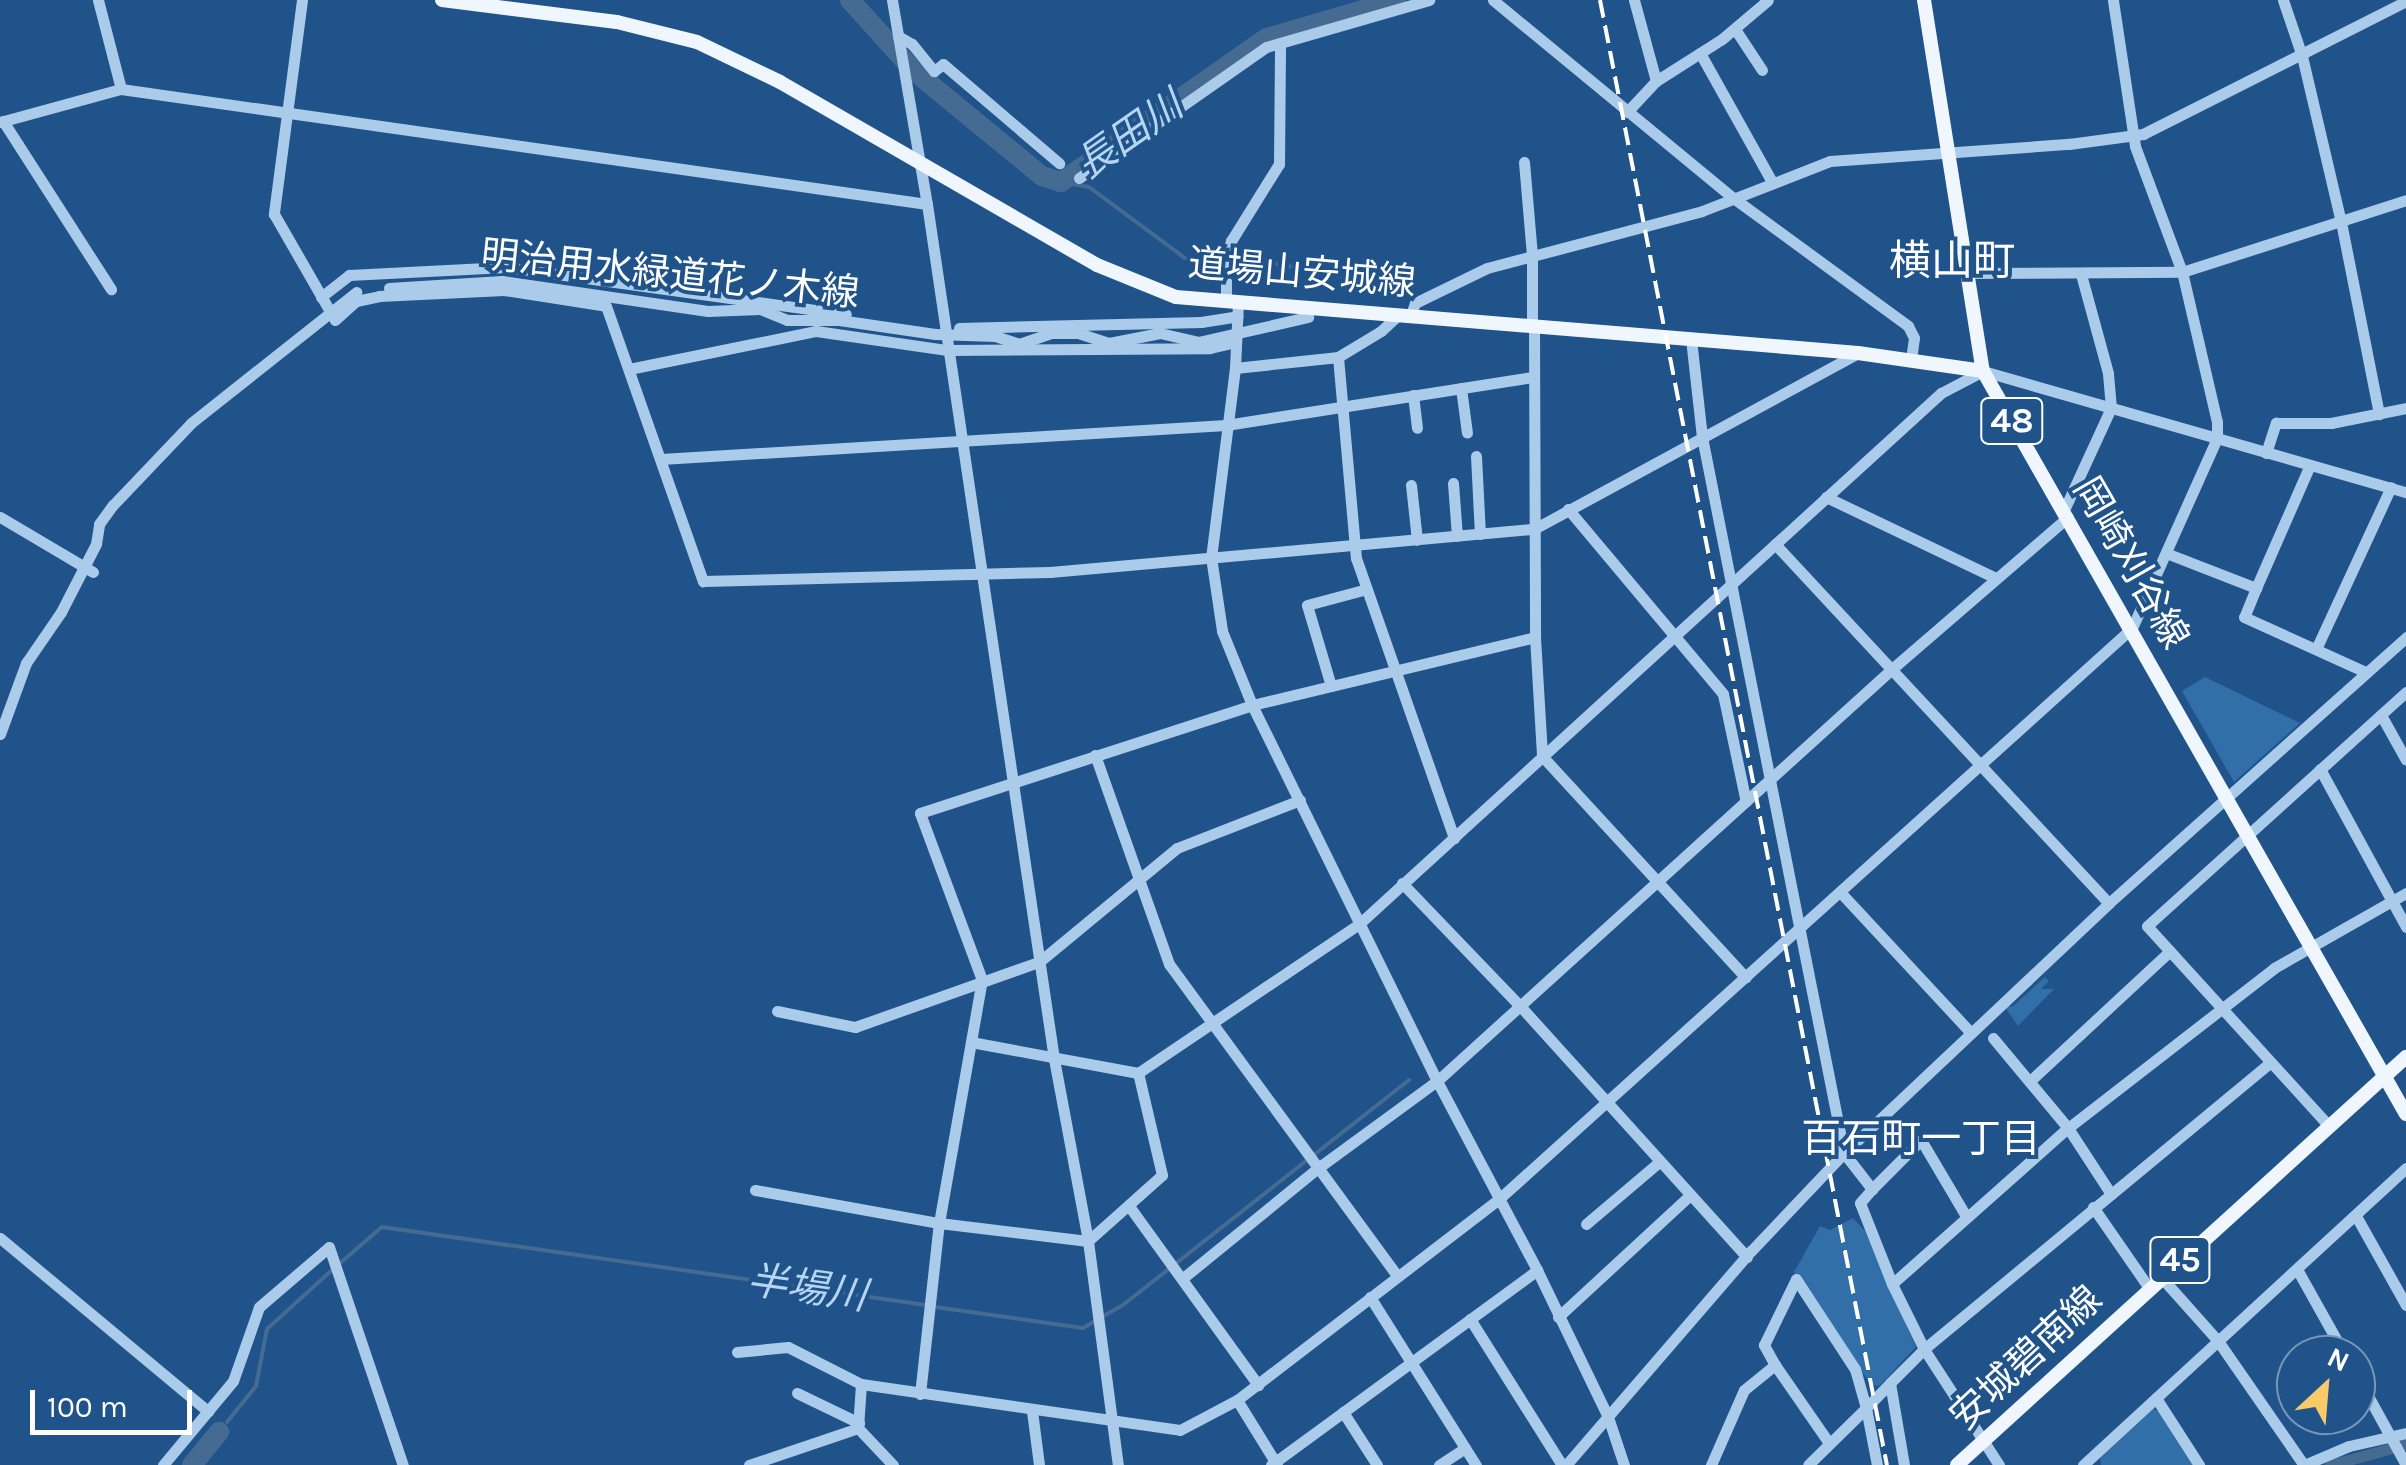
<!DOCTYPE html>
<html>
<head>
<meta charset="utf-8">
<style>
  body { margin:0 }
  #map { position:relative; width:2406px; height:1465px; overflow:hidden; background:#1f538a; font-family:Karla,"Noto Sans JP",sans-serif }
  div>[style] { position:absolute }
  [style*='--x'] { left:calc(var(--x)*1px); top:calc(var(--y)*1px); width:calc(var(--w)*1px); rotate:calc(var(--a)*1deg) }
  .green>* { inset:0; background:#326ea8 }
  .stream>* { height:4px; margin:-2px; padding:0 2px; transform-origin:2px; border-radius:2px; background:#456b92 }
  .canal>* { height:11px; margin:-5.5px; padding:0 5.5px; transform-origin:5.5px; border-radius:5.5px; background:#456b92 }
  .river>* { height:20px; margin:-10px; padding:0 10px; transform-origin:10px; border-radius:10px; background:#456b92 }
  .minor>* { height:11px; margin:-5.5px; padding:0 5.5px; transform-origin:5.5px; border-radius:5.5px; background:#abcbeb }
  .major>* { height:14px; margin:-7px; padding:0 7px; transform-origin:7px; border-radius:7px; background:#f0f6fe }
  .rail>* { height:4px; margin-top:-2px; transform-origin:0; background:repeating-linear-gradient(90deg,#fff 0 18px,transparent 0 26px) }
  span { translate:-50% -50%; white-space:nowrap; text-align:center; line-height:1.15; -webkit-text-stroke:8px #1f538a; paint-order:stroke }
  .shield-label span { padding:2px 8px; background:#1f538a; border:2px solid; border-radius:8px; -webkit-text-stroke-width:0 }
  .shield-label { font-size:35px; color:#fff; font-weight:700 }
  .street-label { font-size:38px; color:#fff }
  .water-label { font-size:40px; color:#b6d5f3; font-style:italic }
  .neighbourhood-label { font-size:40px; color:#fff }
  .quarter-label { font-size:42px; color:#fff }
  .north { position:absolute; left:2276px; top:1335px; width:100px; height:100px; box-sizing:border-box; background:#1f538a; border:2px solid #7998b9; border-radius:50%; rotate:26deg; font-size:28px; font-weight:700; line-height:40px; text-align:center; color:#fff }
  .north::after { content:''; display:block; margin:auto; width:35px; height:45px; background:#fac96a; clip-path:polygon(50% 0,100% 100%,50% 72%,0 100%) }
  .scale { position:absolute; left:30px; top:1390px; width:162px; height:45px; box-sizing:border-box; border:5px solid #fff; border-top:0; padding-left:12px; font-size:30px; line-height:35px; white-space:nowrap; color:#fff; -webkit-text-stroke:8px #1f538a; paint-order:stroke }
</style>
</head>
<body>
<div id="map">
  <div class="green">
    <div style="clip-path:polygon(2205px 677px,2300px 723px,2234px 782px,2182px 691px)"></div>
    <div style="clip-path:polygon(2045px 977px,2049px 981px,2041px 989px,2054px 989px,2018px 1026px,2005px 1007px,2013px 1006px)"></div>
    <div style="clip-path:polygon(1853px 1218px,1865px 1231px,1916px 1347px,1879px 1386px,1871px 1385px,1794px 1272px,1820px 1226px,1830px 1230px)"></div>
    <div style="clip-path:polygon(2153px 1409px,2159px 1411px,2194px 1465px,2101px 1465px,2100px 1457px)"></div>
  </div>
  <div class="stream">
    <div style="--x:1061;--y:182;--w:28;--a:10"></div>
    <div style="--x:1089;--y:187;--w:119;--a:36.5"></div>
    <div style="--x:1185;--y:258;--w:49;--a:-2.3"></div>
    <div style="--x:1234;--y:256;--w:167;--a:10.7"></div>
    <div style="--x:1315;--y:1154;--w:120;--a:-38.2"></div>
    <div style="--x:339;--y:1264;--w:57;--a:-40.7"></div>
    <div style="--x:382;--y:1227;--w:549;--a:8.17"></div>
    <div style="--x:935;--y:1307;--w:149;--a:8.1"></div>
    <div style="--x:1083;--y:1328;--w:46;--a:-29.9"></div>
    <div style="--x:1123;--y:1305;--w:234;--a:-38.2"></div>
    <div style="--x:227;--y:1422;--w:46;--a:-51.1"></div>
    <div style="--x:256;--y:1386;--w:58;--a:-79.1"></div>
    <div style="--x:267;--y:1329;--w:88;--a:-42.2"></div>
  </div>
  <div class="canal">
    <div style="--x:2330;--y:1465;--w:79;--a:-15.4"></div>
  </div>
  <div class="river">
    <div style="--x:850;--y:0;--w:96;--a:48"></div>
    <div style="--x:914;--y:71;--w:166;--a:39.4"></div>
    <div style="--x:1042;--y:176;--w:20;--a:18"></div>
    <div style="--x:1061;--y:182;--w:251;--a:-35"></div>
    <div style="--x:1267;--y:38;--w:135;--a:-16.3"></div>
    <div style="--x:192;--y:1465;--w:43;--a:-50.7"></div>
  </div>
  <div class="minor">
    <div style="--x:98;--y:0;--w:92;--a:75.5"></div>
    <div style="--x:302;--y:0;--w:216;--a:97.5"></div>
    <div style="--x:274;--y:214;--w:122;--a:60.1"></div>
    <div style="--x:335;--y:320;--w:28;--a:-42"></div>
    <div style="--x:356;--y:301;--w:24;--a:-12"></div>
    <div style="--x:379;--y:296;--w:125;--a:-2.7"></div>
    <div style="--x:504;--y:290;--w:103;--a:8.9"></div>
    <div style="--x:606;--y:306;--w:292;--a:70.6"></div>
    <div style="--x:703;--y:581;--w:347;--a:-1.5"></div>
    <div style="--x:1050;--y:572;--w:486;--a:-5.1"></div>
    <div style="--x:1534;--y:529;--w:369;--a:-28.5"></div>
    <div style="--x:892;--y:0;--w:207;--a:80.3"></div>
    <div style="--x:927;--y:204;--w:864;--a:81.55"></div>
    <div style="--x:1054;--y:1059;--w:185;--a:79.4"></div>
    <div style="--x:1088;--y:1241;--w:226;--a:82.4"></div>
    <div style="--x:1493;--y:0;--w:310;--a:39.5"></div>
    <div style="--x:1732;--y:197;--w:218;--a:36.2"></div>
    <div style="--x:1908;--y:326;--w:13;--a:63"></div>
    <div style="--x:1914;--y:338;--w:22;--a:98"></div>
    <div style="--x:1634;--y:0;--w:84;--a:74.8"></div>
    <div style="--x:2283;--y:0;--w:59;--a:71.3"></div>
    <div style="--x:2302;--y:56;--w:171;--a:76.8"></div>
    <div style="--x:2341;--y:222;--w:196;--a:78.8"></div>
    <div style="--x:1735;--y:29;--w:49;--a:56.6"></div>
    <div style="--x:898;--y:36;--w:16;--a:30"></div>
    <div style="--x:912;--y:44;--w:35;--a:51"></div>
    <div style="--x:934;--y:71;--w:11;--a:-38"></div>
    <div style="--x:943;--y:64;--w:153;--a:40.5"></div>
    <div style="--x:1700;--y:53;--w:148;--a:60.8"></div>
    <div style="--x:1627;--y:112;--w:42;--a:-46.9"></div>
    <div style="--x:1656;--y:81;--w:78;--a:-32.5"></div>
    <div style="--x:1722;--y:39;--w:60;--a:-40.3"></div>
    <div style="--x:3;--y:121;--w:200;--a:57.3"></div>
    <div style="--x:0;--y:122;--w:125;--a:-15.3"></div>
    <div style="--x:121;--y:89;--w:814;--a:8.12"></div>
    <div style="--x:1524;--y:162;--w:94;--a:85.1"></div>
    <div style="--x:1532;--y:256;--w:70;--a:90"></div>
    <div style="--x:1079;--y:178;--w:228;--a:-35"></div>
    <div style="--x:1266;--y:47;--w:170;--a:-16.1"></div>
    <div style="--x:1965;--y:273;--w:217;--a:-0.3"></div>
    <div style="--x:2182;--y:272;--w:235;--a:-17.8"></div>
    <div style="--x:389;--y:288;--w:113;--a:-3.5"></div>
    <div style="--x:502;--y:281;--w:208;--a:8.3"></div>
    <div style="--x:708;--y:311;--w:52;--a:-2.2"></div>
    <div style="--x:760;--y:309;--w:29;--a:22"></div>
    <div style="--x:787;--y:320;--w:52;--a:0"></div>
    <div style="--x:839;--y:320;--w:97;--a:8.3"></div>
    <div style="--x:935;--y:334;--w:60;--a:1.9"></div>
    <div style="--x:995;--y:336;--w:25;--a:18"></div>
    <div style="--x:1019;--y:344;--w:34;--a:-19"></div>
    <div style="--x:1051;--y:333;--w:27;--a:0"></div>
    <div style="--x:1078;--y:333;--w:33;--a:18"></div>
    <div style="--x:1109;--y:343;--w:52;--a:-11.1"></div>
    <div style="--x:1160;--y:333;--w:39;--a:13"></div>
    <div style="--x:1198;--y:342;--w:113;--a:-12.8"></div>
    <div style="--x:321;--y:297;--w:36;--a:-38"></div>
    <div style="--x:349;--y:275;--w:157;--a:-2.9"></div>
    <div style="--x:506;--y:267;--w:343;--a:7.9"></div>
    <div style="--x:1226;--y:302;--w:40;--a:-90"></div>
    <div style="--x:1226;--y:262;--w:22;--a:-77"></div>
    <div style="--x:1231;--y:241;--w:91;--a:-58.1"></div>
    <div style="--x:1279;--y:164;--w:121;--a:-89.5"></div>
    <div style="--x:1238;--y:302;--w:66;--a:92.6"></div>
    <div style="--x:1235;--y:368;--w:191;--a:97.2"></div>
    <div style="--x:1211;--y:557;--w:75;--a:81.5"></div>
    <div style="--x:1222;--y:631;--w:80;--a:67.9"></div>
    <div style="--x:1252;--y:705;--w:419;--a:63.8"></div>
    <div style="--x:1437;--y:1081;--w:214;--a:62.1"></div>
    <div style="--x:1537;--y:1270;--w:163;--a:64.2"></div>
    <div style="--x:1608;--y:1417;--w:51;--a:71.6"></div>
    <div style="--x:1411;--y:315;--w:13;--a:-72"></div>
    <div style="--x:1415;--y:303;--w:80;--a:-25.9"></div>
    <div style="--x:1487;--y:268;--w:222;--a:-14.8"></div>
    <div style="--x:1702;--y:211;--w:137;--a:-21.3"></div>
    <div style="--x:1830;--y:161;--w:240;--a:-4.1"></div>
    <div style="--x:2069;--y:144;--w:75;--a:-7.7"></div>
    <div style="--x:2143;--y:134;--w:295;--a:-26.8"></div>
    <div style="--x:1534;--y:326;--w:311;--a:89.8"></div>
    <div style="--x:1535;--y:637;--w:119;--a:86.6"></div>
    <div style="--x:1542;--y:756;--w:301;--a:47.4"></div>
    <div style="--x:959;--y:328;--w:242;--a:-1.4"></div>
    <div style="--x:1201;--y:322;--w:37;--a:-9"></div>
    <div style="--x:1691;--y:339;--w:99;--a:83.6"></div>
    <div style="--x:1702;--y:437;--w:730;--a:78.78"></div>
    <div style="--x:1844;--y:1153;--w:46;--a:52.1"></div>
    <div style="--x:1872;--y:1189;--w:18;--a:131"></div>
    <div style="--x:1860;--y:1203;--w:87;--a:68.4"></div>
    <div style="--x:1338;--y:357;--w:50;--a:-31.2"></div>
    <div style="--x:1381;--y:331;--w:25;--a:-43"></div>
    <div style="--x:1235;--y:368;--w:104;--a:-6.1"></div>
    <div style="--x:1338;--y:357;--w:202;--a:84.9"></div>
    <div style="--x:1356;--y:558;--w:297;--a:70.7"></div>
    <div style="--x:629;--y:369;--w:191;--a:-11.5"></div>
    <div style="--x:816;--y:331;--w:131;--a:8.3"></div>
    <div style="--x:946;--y:350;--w:264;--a:-0.4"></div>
    <div style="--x:1210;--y:348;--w:27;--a:-13"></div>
    <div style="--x:1461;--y:388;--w:45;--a:82.4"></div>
    <div style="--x:1413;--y:395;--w:33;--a:83"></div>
    <div style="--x:2266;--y:453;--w:32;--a:-72"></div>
    <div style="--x:2276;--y:423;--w:55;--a:0"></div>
    <div style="--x:2331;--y:423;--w:76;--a:-11.3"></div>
    <div style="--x:1476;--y:456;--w:78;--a:87.1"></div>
    <div style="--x:661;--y:459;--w:566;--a:-3.44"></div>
    <div style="--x:1226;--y:425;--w:310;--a:-8.9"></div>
    <div style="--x:1453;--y:483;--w:53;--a:85.7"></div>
    <div style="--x:1411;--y:485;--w:55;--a:83.8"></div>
    <div style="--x:1826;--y:497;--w:188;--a:25.5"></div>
    <div style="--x:1568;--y:509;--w:241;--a:50"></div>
    <div style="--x:1723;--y:694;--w:110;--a:78"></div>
    <div style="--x:2064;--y:510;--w:112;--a:-65.3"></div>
    <div style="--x:2111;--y:408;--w:35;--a:-95"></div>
    <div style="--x:2108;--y:373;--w:103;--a:-105.3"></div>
    <div style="--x:0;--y:517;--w:108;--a:30.6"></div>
    <div style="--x:1775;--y:544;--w:490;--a:47.1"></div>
    <div style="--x:2166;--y:553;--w:97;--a:21.3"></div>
    <div style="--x:2256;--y:588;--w:31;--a:112"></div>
    <div style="--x:2244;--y:617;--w:134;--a:24.3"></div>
    <div style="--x:2256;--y:588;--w:134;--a:-66.3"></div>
    <div style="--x:2317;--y:647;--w:176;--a:-65.2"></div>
    <div style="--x:1331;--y:686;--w:84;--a:-106.5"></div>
    <div style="--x:1307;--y:605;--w:62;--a:-14.9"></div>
    <div style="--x:2381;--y:715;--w:51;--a:60.9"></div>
    <div style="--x:0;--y:734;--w:76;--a:-69.9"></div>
    <div style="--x:26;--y:663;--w:62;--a:-55.5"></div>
    <div style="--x:61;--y:612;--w:76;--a:-62.8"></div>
    <div style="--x:96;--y:544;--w:20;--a:-81"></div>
    <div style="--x:99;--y:524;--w:24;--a:-54"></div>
    <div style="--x:113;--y:505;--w:113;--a:-46.4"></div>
    <div style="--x:191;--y:423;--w:211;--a:-38.4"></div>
    <div style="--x:1095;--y:755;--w:222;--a:70.5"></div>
    <div style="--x:1169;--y:964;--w:386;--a:53.8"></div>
    <div style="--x:2320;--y:769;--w:180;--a:61.4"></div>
    <div style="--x:1402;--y:883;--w:172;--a:46.2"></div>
    <div style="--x:1521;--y:1007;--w:337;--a:47.9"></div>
    <div style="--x:1841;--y:893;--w:190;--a:47.1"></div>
    <div style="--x:777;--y:1011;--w:80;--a:11.6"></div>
    <div style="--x:855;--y:1027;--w:195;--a:-19.5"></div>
    <div style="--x:1039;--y:962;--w:179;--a:-39.6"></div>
    <div style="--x:1177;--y:848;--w:132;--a:-21.3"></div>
    <div style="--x:1993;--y:1038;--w:117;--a:50.2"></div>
    <div style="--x:2068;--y:1128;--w:79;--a:56.9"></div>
    <div style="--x:971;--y:1042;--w:170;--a:10.5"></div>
    <div style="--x:1138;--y:1073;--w:267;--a:-34"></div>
    <div style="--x:1359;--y:924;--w:788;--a:-42.38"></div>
    <div style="--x:1941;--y:393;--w:47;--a:-27.6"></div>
    <div style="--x:1983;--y:371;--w:440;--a:16"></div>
    <div style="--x:2030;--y:1081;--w:191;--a:-42.9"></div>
    <div style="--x:2329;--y:1126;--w:270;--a:-132.3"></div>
    <div style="--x:2147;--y:926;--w:349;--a:-42.1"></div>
    <div style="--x:1872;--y:1189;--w:69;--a:-45"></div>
    <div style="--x:1921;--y:1140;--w:88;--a:59.4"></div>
    <div style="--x:755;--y:1190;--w:187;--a:10.2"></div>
    <div style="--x:939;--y:1223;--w:150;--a:6.9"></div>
    <div style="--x:1088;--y:1241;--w:99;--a:-41.7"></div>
    <div style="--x:1162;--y:1175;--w:105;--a:-103.2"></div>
    <div style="--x:1129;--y:1206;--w:221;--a:54.2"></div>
    <div style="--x:2093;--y:1207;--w:98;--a:55.3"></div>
    <div style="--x:2356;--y:1216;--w:102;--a:60.7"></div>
    <div style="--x:1586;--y:1224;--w:96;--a:-40.3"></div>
    <div style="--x:0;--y:1238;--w:271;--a:39.8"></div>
    <div style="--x:2298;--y:1271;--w:96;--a:60.8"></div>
    <div style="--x:2161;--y:1277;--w:86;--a:48.3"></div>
    <div style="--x:2218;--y:1341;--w:151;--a:55.3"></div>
    <div style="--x:1183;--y:1278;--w:174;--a:-39.2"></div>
    <div style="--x:1318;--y:1168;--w:147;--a:-36.2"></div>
    <div style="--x:1437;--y:1081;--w:615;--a:-42.17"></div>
    <div style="--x:1893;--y:668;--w:231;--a:-40.8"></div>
    <div style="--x:1370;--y:1297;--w:199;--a:57.8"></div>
    <div style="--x:1558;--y:1317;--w:178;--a:-42.7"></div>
    <div style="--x:1470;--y:1319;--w:173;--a:57.8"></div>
    <div style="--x:737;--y:1352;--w:51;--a:-5.6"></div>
    <div style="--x:788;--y:1347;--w:82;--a:26.9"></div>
    <div style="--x:861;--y:1384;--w:322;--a:8.2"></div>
    <div style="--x:1180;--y:1430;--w:64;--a:-27.8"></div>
    <div style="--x:1237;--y:1400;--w:332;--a:-37.5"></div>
    <div style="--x:1500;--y:1198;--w:851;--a:-42.05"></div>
    <div style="--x:2132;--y:628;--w:208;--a:-65.9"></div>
    <div style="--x:2217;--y:438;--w:16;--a:-90"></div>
    <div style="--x:2217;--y:422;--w:154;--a:-103.1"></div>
    <div style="--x:2182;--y:272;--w:134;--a:-110.5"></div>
    <div style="--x:2135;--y:146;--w:148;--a:-98.6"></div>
    <div style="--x:1775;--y:1365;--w:95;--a:55.3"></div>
    <div style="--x:2356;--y:1374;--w:104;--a:61.2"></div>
    <div style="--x:861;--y:1384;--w:44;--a:93.9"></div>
    <div style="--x:858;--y:1428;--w:51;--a:46.6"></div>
    <div style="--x:797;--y:1393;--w:69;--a:25.8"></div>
    <div style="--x:920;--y:1394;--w:172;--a:-83.7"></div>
    <div style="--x:939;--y:1223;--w:247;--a:-80"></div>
    <div style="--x:982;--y:980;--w:178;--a:-110.4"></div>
    <div style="--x:920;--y:813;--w:349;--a:-18"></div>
    <div style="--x:1252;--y:705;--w:291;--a:-13.5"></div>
    <div style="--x:2156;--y:1398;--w:80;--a:57.3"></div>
    <div style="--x:1237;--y:1400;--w:76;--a:58.4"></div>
    <div style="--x:1032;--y:1411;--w:54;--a:82.6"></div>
    <div style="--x:1343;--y:1412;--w:63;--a:57.3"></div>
    <div style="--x:163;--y:1465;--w:109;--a:-50.2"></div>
    <div style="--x:233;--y:1381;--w:78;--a:-70.6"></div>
    <div style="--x:259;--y:1307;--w:92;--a:-40.6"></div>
    <div style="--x:329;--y:1247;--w:230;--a:71.3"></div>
    <div style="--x:749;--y:1465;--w:115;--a:-18.7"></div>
    <div style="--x:1271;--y:1465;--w:330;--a:-36.2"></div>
    <div style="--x:1439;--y:1465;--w:31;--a:-33"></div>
    <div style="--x:1566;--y:1465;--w:283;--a:-49.2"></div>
    <div style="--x:1751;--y:1251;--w:135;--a:-46.5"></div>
    <div style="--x:1844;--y:1153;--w:364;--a:-43.3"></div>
    <div style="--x:2109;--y:903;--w:399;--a:-41.8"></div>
    <div style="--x:1711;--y:1465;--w:82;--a:-66.3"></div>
    <div style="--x:1744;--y:1390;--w:40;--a:-39"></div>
    <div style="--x:1775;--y:1365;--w:23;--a:-119"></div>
    <div style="--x:1764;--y:1345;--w:73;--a:-64.1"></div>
    <div style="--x:1796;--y:1279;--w:108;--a:56.8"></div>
    <div style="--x:1855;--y:1369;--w:41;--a:74.2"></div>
    <div style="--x:1866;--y:1408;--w:81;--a:135.5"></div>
    <div style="--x:1877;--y:1465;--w:58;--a:-100.9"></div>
    <div style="--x:1866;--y:1408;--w:35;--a:-46"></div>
    <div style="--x:1904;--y:1465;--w:83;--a:-99.7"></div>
    <div style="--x:1890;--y:1383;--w:48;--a:-45"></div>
    <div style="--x:1924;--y:1349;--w:449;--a:-39.6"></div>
    <div style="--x:1999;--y:1465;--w:138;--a:-122.9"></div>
    <div style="--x:1924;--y:1349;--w:72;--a:-116.2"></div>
    <div style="--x:1892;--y:1284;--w:235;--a:-41.6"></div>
    <div style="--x:2068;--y:1128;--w:261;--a:-37.8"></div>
    <div style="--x:2274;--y:968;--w:152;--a:-29.6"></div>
    <div style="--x:2083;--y:1465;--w:439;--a:-42.6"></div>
    <div style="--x:2304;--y:1465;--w:49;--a:-22.9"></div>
    <div style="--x:2349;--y:1446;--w:58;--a:-12.8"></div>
  </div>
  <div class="major">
    <div style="--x:442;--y:0;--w:176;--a:7.2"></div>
    <div style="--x:617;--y:22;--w:82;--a:14"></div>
    <div style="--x:697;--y:42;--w:92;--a:25.7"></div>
    <div style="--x:780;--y:82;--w:366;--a:30"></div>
    <div style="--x:1097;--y:265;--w:85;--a:22.1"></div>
    <div style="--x:1176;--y:297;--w:684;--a:4.69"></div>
    <div style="--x:1858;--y:353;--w:126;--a:8.2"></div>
    <div style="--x:1924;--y:0;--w:376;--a:81"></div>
    <div style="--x:1983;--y:371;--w:855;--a:60.35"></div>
    <div style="--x:1957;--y:1465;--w:607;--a:-42.26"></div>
  </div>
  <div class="rail">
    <div style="--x:1600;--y:0;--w:1493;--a:78.92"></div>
  </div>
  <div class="shield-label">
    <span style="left:2012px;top:421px">48</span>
    <span style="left:2180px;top:1260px">45</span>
  </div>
  <div class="street-label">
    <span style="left:1302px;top:273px;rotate:5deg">道場山安城線</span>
    <span style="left:670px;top:274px;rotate:6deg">明治用水緑道花ノ木線</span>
    <span style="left:2131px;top:563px;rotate:60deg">岡崎刈谷線</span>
    <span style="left:2026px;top:1358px;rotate:-43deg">安城碧南線</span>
  </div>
  <div class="water-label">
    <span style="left:1129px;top:135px;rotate:-35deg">長田川</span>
    <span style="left:807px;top:1288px;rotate:8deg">半場川</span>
  </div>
  <div class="neighbourhood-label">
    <span style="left:1921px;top:1139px">百石町一丁目</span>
  </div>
  <div class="quarter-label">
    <span style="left:1952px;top:261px">横山町</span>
  </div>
  <div class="north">N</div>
  <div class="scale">100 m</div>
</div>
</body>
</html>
